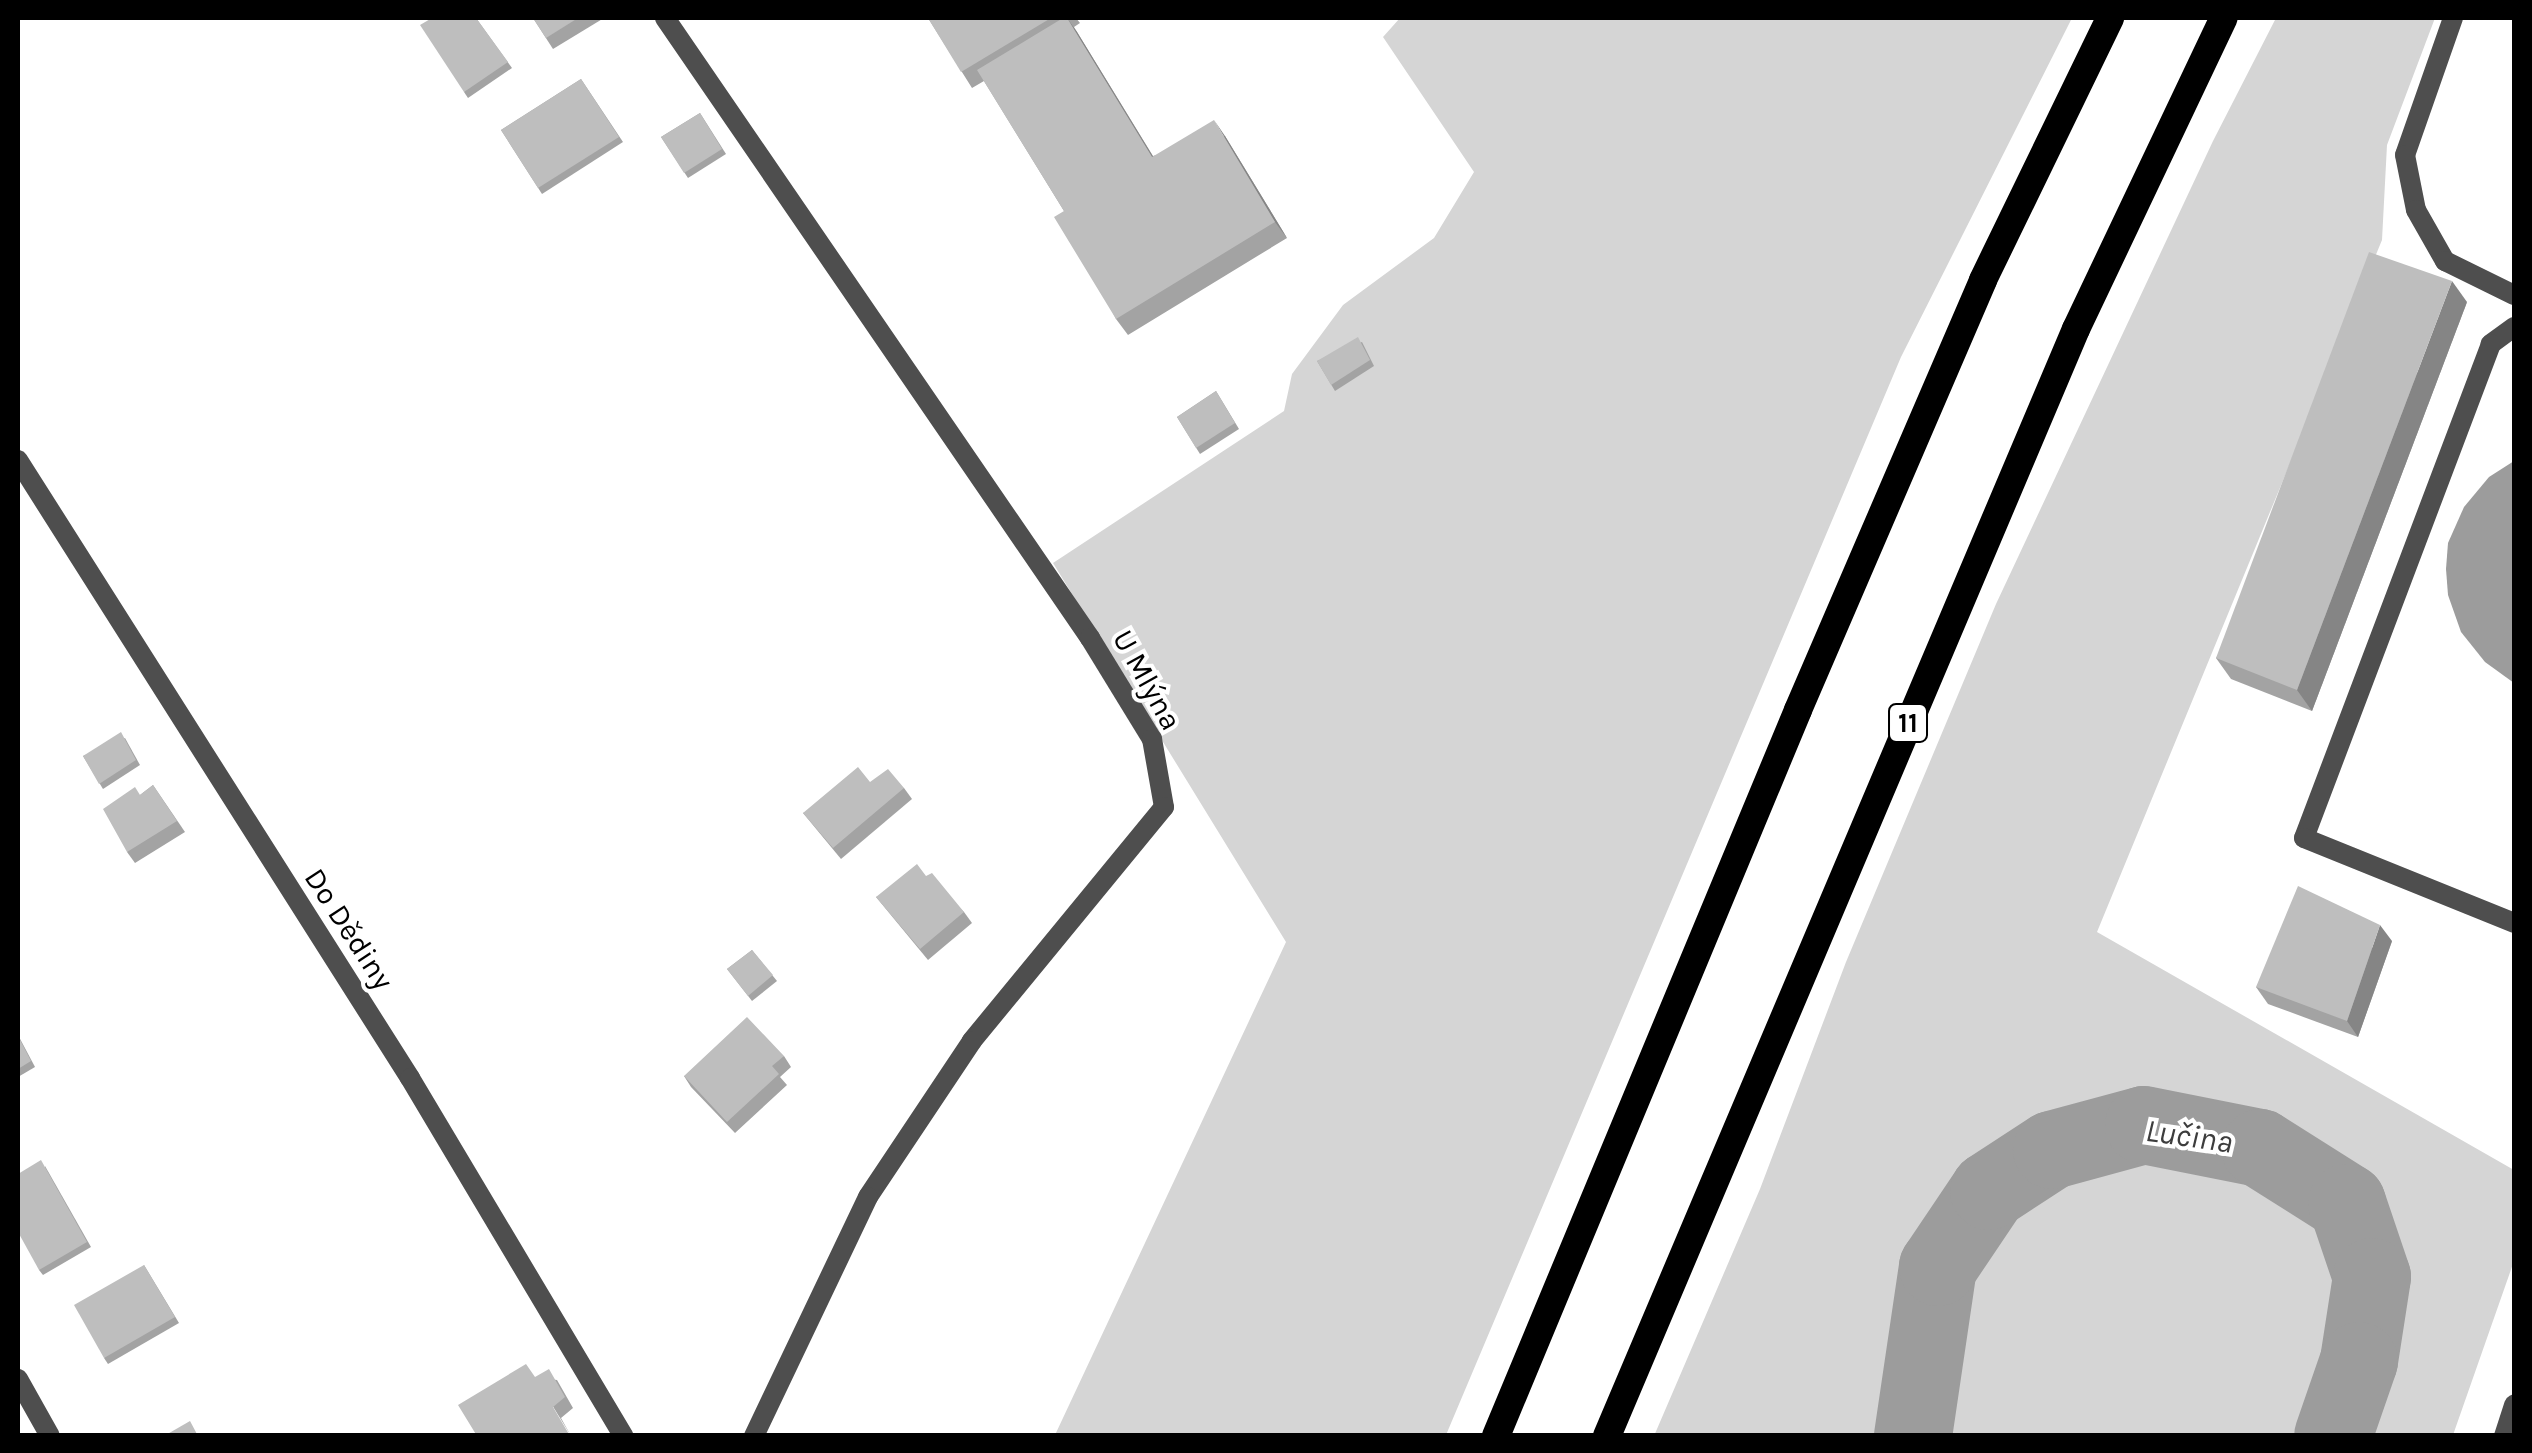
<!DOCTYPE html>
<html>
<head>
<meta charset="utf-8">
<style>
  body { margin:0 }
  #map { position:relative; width:2532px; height:1453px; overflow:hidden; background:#fff; font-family:Karla,sans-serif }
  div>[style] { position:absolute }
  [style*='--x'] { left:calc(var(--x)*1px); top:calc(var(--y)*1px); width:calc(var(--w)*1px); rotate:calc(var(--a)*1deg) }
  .green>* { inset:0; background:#d5d5d5 }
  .water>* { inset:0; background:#9c9c9c }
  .river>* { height:78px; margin:-39px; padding:0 39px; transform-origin:39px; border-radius:39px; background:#9c9c9c }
  .service>* { height:20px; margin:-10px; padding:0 10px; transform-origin:10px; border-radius:10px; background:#4e4e4e }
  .minor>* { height:20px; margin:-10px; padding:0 10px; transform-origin:10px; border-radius:10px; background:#4e4e4e }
  .trunk>* { height:28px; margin:-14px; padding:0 14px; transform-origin:14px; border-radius:14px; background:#000 }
  .wall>* { inset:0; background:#a3a3a3 }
  .shaded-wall>* { inset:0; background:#858585 }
  .building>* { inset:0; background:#bebebe }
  span { translate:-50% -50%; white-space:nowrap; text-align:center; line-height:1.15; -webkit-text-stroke:8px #fff; paint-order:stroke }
  .shield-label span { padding:2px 8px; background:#fff; border:2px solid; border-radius:8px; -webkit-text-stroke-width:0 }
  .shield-label { font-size:28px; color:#000; font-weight:700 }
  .street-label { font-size:30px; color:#000 }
  .water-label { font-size:32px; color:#3d3d3d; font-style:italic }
  .frame { position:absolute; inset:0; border:20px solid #000; pointer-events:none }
</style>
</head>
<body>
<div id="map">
  <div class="green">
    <div style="clip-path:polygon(1400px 18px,2072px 18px,1901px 357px,1446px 1435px,1055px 1435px,1286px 942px,1053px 563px,1284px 411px,1292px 374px,1343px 305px,1434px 238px,1474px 172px,1383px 37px)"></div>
    <div style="clip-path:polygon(2276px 18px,2435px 18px,2387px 145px,2382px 240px,2097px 932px,2514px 1170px,2514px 1261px,2453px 1435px,1654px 1436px,1760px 1189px,1846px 962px,1996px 604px,2213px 141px)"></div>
  </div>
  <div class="water">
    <div style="clip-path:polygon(2514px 461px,2514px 683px,2485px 662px,2461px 632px,2448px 595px,2446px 569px,2448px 543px,2464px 507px,2489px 477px)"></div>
  </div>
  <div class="river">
    <div style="--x:1913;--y:1436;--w:171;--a:-81.6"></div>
    <div style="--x:1938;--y:1267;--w:92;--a:-56.1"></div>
    <div style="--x:1989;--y:1191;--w:75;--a:-33.1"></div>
    <div style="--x:2052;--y:1150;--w:95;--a:-15.2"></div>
    <div style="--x:2144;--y:1125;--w:118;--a:11.2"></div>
    <div style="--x:2260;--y:1148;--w:103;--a:32.3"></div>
    <div style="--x:2347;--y:1203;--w:78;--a:71.3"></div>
    <div style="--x:2372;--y:1277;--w:85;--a:98.8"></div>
    <div style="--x:2359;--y:1361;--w:79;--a:109.1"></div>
  </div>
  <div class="service">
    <div style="--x:2453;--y:18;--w:145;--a:109.3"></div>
    <div style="--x:2405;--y:155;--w:56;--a:78.7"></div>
    <div style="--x:2416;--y:210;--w:59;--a:60.4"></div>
    <div style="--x:2445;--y:261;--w:77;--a:26.2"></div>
    <div style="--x:2514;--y:327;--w:29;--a:144"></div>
    <div style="--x:2491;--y:344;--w:528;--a:110.73"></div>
    <div style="--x:2304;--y:838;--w:227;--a:22"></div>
    <div style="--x:2504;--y:1436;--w:33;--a:-72"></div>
  </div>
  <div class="minor">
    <div style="--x:665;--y:18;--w:752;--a:55.57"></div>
    <div style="--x:1090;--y:638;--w:119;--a:58.5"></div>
    <div style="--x:1152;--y:739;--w:69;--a:80"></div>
    <div style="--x:1164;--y:807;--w:303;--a:129.4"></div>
    <div style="--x:972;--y:1041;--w:187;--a:123.7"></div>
    <div style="--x:868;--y:1197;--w:265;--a:115.5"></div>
    <div style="--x:18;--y:460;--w:732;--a:57.61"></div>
    <div style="--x:410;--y:1078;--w:417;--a:59.2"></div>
    <div style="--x:18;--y:1379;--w:65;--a:60.7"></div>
  </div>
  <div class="trunk">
    <div style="--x:1496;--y:1436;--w:786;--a:-67.41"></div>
    <div style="--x:1798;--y:710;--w:468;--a:-66.7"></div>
    <div style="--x:1983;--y:280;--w:291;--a:-64.1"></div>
    <div style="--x:1607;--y:1436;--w:1202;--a:-67.04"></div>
    <div style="--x:2076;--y:329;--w:344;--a:-64.6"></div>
  </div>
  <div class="wall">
    <div style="clip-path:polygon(476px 18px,512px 68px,468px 98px,464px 92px)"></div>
    <div style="clip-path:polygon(533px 18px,604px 18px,553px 49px)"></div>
    <div style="clip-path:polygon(928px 18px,1076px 18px,1080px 23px,1074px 27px,1153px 156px,1225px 136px,1287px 238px,1128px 335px,1116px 319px,1064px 211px,984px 81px,972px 88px)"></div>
    <div style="clip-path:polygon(581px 79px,623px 142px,542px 194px,501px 130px)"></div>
    <div style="clip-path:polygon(700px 113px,726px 154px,688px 178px,661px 137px)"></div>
    <div style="clip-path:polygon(2467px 302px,2312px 711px,2231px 679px,2216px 658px)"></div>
    <div style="clip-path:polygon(1362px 342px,1374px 366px,1335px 391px,1317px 361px)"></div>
    <div style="clip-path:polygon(1216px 391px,1239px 429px,1200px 454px,1177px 417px)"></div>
    <div style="clip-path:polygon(125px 738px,140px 765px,103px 789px,83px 756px)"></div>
    <div style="clip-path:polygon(870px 782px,904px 788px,912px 799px,841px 859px,803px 813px)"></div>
    <div style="clip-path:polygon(153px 785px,185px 832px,135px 863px,127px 852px,140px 795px)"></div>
    <div style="clip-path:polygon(926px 876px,964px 912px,972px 923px,928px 960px,876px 897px)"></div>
    <div style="clip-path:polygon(2392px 941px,2358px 1037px,2268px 1004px,2256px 987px)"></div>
    <div style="clip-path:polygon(752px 950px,777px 981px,752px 1001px,727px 969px)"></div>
    <div style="clip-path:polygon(18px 1035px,35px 1067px,18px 1077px)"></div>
    <div style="clip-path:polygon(784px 1056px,791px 1067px,780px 1077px,787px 1085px,735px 1133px,691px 1087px,684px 1076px)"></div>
    <div style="clip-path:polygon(45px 1166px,91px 1247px,43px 1275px,39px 1270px)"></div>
    <div style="clip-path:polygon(144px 1265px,179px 1323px,108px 1364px,104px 1358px)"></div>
    <div style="clip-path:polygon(535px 1377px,557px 1380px,573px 1408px,561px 1418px,571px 1436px)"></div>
  </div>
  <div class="shaded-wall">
    <div style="clip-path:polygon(1067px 18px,1077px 32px,1163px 173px,1152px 157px)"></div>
    <div style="clip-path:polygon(1214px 120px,1225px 136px,1287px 238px,1275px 222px)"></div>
    <div style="clip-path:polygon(2452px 281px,2467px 302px,2312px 711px,2297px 690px)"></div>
    <div style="clip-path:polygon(2380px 925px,2392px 941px,2358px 1037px,2347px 1021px)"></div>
  </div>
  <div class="building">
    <div style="clip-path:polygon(432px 18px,476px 18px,508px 62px,464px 92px,420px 25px)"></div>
    <div style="clip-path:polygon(533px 18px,578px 18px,546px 38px)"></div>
    <div style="clip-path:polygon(928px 18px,1051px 18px,961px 72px)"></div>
    <div style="clip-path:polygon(1063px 18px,1067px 18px,1152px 157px,1214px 120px,1275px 222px,1116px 319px,1054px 217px,1064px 211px,977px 70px)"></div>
    <div style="clip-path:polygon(581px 79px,619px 137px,538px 188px,501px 130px)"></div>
    <div style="clip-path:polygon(700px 113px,722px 149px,684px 173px,661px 137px)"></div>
    <div style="clip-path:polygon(2369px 252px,2452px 281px,2297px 690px,2216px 658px)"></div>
    <div style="clip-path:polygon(1358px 337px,1370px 360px,1331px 385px,1317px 361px)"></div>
    <div style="clip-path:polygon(1216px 391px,1235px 423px,1196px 448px,1177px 417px)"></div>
    <div style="clip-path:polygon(121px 732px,136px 760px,99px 784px,83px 756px)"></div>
    <div style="clip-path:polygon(858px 767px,870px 782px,888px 769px,904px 788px,833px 848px,803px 813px)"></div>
    <div style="clip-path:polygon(153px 785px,177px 821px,127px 852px,103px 809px,135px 787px,140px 795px)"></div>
    <div style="clip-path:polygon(917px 864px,926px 876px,932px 873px,964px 912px,920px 949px,876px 897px)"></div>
    <div style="clip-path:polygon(2298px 886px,2380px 925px,2347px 1021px,2256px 987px)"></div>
    <div style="clip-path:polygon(752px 950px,773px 975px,748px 996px,727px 969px)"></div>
    <div style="clip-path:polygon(747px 1017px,784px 1056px,772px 1066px,779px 1074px,727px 1122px,684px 1076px)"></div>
    <div style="clip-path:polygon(18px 1036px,31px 1061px,18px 1069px)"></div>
    <div style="clip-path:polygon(41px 1160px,87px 1242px,39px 1270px,18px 1232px,18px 1174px)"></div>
    <div style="clip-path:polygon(144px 1265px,175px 1317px,104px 1358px,74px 1305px)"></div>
    <div style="clip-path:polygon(526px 1364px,535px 1377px,549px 1369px,565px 1397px,553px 1407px,570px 1436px,477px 1436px,458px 1405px)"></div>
    <div style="clip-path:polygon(190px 1421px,198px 1436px,164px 1436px)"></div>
  </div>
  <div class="shield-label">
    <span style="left:1908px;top:723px">11</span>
  </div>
  <div class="street-label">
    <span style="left:1147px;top:680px;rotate:61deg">U Mlýna</span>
    <span style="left:349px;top:929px;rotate:57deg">Do Dědiny</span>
  </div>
  <div class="water-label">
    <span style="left:2189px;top:1137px;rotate:8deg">Lučina</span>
  </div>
  <div class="frame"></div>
</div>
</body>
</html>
